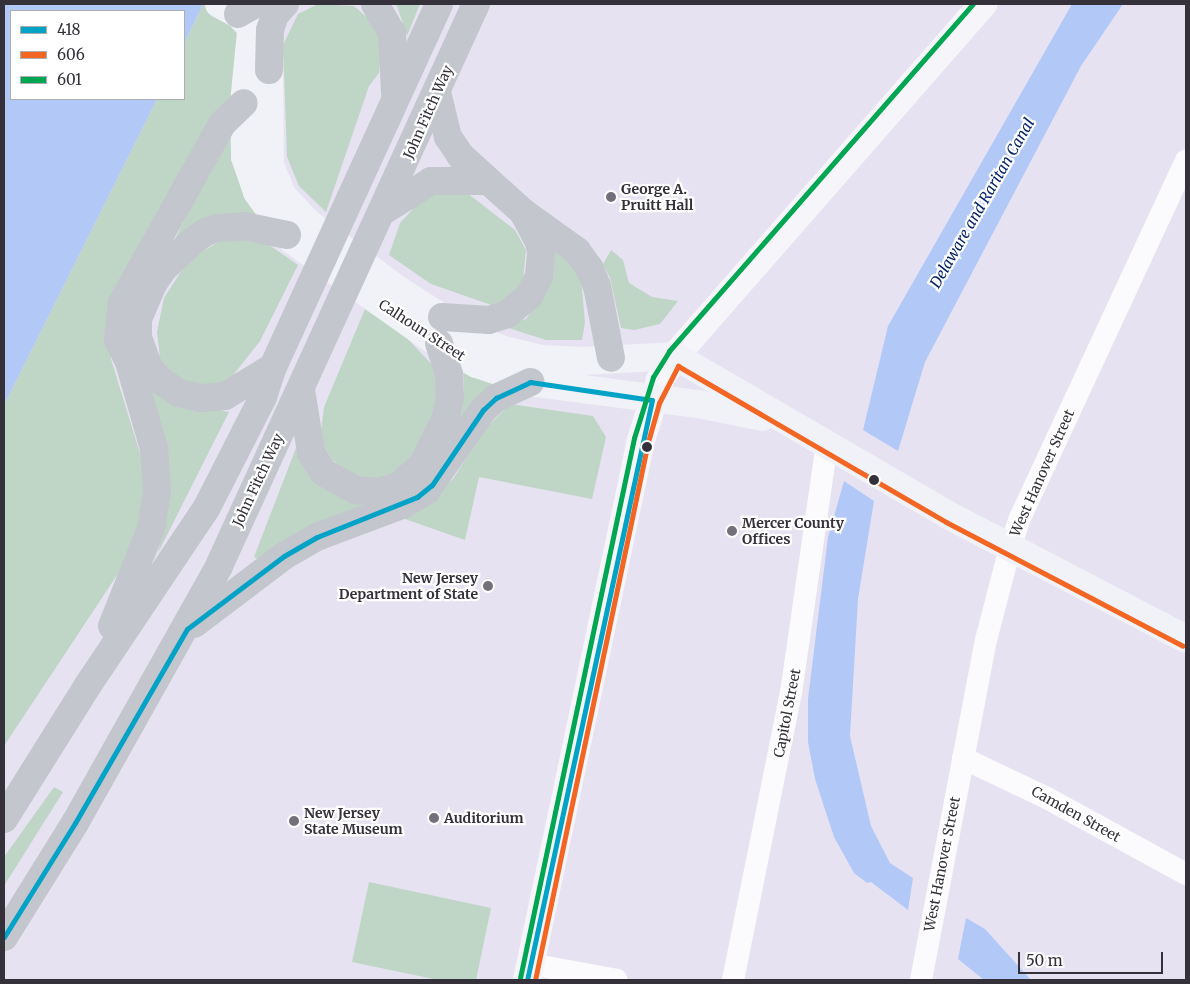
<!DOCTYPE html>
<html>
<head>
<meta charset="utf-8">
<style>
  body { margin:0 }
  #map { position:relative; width:1190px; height:984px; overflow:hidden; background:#e7e2f1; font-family:Merriweather,serif }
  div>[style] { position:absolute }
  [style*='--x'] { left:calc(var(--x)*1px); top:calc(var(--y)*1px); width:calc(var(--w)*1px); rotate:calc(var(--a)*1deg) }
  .green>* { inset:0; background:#bfd5c6 }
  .water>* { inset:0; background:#b2c9f8 }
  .street>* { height:22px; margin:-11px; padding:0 11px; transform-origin:11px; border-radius:11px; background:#fbfbfd }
  .secondary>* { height:28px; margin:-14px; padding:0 14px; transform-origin:14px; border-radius:14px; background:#f6f6fa }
  .primary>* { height:28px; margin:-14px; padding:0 14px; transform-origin:14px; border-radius:14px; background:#f0f2f7 }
  .highway>* { height:28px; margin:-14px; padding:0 14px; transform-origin:14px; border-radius:14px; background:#c3c6cd }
  .bus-1>* { height:5px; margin:-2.5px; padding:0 2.5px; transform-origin:2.5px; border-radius:2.5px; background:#03a3c7 }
  .bus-2>* { height:5px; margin:-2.5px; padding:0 2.5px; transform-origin:2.5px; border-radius:2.5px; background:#f26522 }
  .bus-3>* { height:5px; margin:-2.5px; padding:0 2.5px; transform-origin:2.5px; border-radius:2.5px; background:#00a651 }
  .dots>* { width:14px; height:14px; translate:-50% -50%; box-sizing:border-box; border:2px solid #fff; border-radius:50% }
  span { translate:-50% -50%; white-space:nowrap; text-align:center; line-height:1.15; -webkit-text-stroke:4.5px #fff; paint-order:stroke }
  .street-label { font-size:14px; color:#35313b }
  .poi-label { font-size:14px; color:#35313b; font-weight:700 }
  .left { translate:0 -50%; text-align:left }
  .right { translate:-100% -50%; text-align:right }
  .water-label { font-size:15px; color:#042469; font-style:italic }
  .frame { position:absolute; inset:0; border:5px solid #35313b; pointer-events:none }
  .legend { position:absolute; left:10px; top:10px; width:175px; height:90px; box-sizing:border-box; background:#fff; border:1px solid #aeadb1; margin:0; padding:6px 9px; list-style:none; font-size:15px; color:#35313b }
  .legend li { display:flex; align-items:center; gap:10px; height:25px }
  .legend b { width:25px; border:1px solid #aeadb1 }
  .scale { position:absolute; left:1018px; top:952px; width:145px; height:22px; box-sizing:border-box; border:2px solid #35313b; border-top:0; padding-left:6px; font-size:15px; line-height:18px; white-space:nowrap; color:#35313b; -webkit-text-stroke:4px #fff; paint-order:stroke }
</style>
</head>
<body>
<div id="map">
  <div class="green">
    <div style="clip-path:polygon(203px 4px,254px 4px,235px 103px,113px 303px,111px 359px,151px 489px,127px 560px,4px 746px,4px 405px,157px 99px,184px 99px,184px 44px)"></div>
    <div style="clip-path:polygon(318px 4px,354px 6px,372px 22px,382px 44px,379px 73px,369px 86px,326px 212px,299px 186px,287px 157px,283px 45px,298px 14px)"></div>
    <div style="clip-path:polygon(395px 4px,420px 4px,407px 36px,397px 6px)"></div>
    <div style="clip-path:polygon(233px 122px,262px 216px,173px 243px)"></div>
    <div style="clip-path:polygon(462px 189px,515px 230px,526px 250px,523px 281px,506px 302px,494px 306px,431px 284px,389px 255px,400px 223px,425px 196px)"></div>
    <div style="clip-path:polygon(548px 233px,580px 267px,585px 322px,582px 340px,546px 340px,499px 325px,526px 319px,545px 292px)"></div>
    <div style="clip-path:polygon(224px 239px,262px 240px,298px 265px,260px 341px,227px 383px,203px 387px,179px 381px,160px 358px,157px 332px,164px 298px,189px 259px)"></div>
    <div style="clip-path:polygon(611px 250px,623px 260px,629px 283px,652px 297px,678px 301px,660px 324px,634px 330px,621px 328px,610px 278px,603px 264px)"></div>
    <div style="clip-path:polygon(365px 309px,405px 336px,435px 368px,441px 408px,406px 469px,381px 479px,355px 476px,332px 460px,320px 439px,324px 407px)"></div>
    <div style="clip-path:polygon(463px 368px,503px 382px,459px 423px,464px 394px)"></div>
    <div style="clip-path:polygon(141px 371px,188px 404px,229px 412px,158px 553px,165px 519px)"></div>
    <div style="clip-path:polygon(510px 404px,593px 416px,606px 437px,592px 499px,479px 477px,465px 540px,405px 519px,453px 479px,484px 430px)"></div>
    <div style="clip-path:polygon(303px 446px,311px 469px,330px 492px,372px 501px,329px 520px,258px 559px,254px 557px,296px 448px)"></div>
    <div style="clip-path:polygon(54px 787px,63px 792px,4px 886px,4px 857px)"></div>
    <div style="clip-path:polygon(369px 882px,491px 908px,476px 980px,438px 980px,352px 962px)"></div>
  </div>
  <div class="water">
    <div style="clip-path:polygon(4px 4px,203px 4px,184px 44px,184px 11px,11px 11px,11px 99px,157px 99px,4px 405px)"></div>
    <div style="clip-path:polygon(1072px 4px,1123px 4px,1081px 66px,925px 362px,898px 451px,863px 430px,888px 326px)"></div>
    <div style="clip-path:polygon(844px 481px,874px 501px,858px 599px,850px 736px,871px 826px,890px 863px,913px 878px,908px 910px,871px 882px,867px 883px,854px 873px,834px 837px,815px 779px,808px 742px,808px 699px,828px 537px)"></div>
    <div style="clip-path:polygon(966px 918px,985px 929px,1031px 980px,984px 980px,958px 959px)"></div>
  </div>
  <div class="street">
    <div style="--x:963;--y:758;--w:93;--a:25.5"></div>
    <div style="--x:1047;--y:798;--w:158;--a:28.7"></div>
    <div style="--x:530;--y:964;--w:88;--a:10.4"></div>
    <div style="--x:733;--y:980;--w:293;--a:-78.6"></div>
    <div style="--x:791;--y:693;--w:253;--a:-81.8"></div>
    <div style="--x:921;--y:980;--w:346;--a:-79.2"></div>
    <div style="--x:986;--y:640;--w:95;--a:-75.4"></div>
    <div style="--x:1010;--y:548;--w:32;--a:-72"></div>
    <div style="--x:1020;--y:518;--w:394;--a:-65.1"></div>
  </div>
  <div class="secondary">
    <div style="--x:527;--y:980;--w:552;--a:-78.08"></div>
    <div style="--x:641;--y:440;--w:63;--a:-72.4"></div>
    <div style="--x:660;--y:380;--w:28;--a:-58"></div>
    <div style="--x:675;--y:356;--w:468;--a:-48.8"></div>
  </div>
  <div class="primary">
    <div style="--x:219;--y:4;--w:21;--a:28"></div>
    <div style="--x:238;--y:14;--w:29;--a:46"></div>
    <div style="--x:258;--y:35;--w:37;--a:73"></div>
    <div style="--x:269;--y:70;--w:95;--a:89.4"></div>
    <div style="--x:270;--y:165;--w:32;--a:68"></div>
    <div style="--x:282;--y:195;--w:37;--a:47"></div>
    <div style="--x:307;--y:222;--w:112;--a:36.7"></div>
    <div style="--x:397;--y:289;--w:87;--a:32.8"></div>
    <div style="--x:470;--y:336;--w:33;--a:23"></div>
    <div style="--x:500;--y:349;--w:42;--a:13.7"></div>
    <div style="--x:541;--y:359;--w:42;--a:2.7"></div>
    <div style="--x:583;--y:361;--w:92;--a:-3.1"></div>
    <div style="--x:675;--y:356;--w:318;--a:30.2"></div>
    <div style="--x:950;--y:516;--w:266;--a:27.5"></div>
    <div style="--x:251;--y:32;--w:71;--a:95.6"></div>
    <div style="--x:244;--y:103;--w:54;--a:88.9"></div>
    <div style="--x:245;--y:157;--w:37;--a:71"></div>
    <div style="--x:257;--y:192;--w:59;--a:53.9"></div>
    <div style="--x:292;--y:240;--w:180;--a:35.3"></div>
    <div style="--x:439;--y:344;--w:43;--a:27.8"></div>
    <div style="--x:477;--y:364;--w:56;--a:18.8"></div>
    <div style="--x:530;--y:382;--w:169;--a:7.5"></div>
    <div style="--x:698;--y:404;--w:66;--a:11.3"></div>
  </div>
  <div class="highway">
    <div style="--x:375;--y:4;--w:34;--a:60"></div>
    <div style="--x:392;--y:33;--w:59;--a:87.1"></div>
    <div style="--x:238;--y:14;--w:20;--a:-30"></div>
    <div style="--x:269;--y:70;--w:40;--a:-88.6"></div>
    <div style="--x:270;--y:30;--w:16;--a:-72"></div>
    <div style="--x:275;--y:15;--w:15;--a:-48"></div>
    <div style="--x:437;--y:92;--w:46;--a:76.3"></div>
    <div style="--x:448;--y:137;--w:23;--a:56"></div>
    <div style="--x:461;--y:156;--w:84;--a:42.1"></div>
    <div style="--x:523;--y:212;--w:67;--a:35.8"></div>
    <div style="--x:577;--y:251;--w:22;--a:54"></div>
    <div style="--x:590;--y:269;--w:18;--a:68"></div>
    <div style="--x:597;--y:286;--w:73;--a:79"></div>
    <div style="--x:385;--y:210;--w:54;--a:-32.2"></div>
    <div style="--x:431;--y:181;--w:56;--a:0"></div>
    <div style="--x:442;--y:317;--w:47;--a:3.7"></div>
    <div style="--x:489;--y:320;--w:19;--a:-18"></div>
    <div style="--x:507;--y:314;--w:28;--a:-39"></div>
    <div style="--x:529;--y:296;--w:22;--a:-63"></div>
    <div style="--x:539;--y:276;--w:24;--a:-85"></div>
    <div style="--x:541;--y:252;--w:10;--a:-101"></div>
    <div style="--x:539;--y:242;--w:32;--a:-118"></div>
    <div style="--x:273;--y:367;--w:56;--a:148.9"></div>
    <div style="--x:225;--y:396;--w:24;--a:175"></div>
    <div style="--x:201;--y:398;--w:23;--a:-167"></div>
    <div style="--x:179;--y:393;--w:23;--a:-146"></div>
    <div style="--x:160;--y:380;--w:19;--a:-129"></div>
    <div style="--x:148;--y:365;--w:29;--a:-110"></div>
    <div style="--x:138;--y:338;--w:19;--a:-90"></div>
    <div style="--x:138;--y:319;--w:38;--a:-67"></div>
    <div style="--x:153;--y:284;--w:18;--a:-56"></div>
    <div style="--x:163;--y:269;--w:41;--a:-43"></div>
    <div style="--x:193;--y:241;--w:16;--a:-35"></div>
    <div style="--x:206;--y:232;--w:13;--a:-18"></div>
    <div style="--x:218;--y:228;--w:26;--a:-4"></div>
    <div style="--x:244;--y:226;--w:44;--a:11.8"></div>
    <div style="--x:301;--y:390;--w:63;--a:80.8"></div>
    <div style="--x:311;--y:452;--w:23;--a:59"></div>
    <div style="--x:323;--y:472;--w:38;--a:29"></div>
    <div style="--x:356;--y:490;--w:21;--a:5"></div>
    <div style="--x:377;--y:492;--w:21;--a:-14"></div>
    <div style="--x:397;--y:487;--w:33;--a:-40"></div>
    <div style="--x:422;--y:466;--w:55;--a:-63.9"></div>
    <div style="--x:446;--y:417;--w:21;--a:-79"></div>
    <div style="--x:450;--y:396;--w:22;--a:-93"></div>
    <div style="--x:449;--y:374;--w:32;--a:-108"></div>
    <div style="--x:194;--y:624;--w:113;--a:-37.1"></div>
    <div style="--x:284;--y:556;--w:38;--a:-30"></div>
    <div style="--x:317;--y:537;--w:91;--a:-20.6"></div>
    <div style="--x:402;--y:505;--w:28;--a:-30"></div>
    <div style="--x:426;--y:491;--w:99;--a:-54.9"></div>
    <div style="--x:483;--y:410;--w:18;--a:-43"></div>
    <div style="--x:496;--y:398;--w:38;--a:-25"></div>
    <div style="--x:112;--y:626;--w:105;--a:-68.1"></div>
    <div style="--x:151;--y:529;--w:38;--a:-81"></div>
    <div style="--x:157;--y:491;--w:42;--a:-94.1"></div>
    <div style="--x:154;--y:449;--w:91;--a:-106"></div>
    <div style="--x:129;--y:362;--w:25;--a:-116"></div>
    <div style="--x:118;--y:339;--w:36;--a:-84"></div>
    <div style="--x:122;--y:303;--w:205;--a:-60.8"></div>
    <div style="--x:222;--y:124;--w:30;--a:-44"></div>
    <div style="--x:4;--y:819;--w:158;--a:-57.9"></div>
    <div style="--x:88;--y:685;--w:212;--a:-56.2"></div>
    <div style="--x:206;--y:509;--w:126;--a:-63"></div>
    <div style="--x:263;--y:397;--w:32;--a:-72"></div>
    <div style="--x:273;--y:367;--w:399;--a:-65.4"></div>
    <div style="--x:4;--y:937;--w:134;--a:-58.1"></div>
    <div style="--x:75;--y:823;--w:295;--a:-60.7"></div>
    <div style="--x:219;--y:566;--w:618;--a:-65.43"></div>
  </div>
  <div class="bus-1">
    <div style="--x:4;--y:937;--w:134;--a:-58.1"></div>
    <div style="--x:75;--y:823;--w:224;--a:-60"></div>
    <div style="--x:187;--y:629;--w:121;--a:-37"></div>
    <div style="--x:284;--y:556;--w:38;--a:-30"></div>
    <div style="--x:317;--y:537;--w:108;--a:-21.8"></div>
    <div style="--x:417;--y:497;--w:19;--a:-39"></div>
    <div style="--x:432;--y:485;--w:91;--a:-55.8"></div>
    <div style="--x:483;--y:410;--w:18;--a:-43"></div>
    <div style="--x:496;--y:398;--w:38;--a:-25"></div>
    <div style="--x:530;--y:382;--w:123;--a:8.4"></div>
    <div style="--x:652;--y:400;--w:593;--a:102.16"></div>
  </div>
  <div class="bus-2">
    <div style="--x:535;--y:980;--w:550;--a:-78.14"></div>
    <div style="--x:648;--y:442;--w:41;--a:-74.2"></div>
    <div style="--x:659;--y:403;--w:42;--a:-62.8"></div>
    <div style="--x:678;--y:366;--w:310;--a:30.2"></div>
    <div style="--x:946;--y:522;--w:267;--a:27.6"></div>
  </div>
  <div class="bus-3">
    <div style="--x:520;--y:978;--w:552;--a:-78.08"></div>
    <div style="--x:634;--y:438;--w:64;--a:-72.7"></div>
    <div style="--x:653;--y:377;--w:31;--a:-58"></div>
    <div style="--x:669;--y:351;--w:461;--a:-48.8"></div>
  </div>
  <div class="dots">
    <div style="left:611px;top:197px;background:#736f7b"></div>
    <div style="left:647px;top:447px;background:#35313b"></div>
    <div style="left:874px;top:480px;background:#35313b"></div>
    <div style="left:732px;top:531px;background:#736f7b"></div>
    <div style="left:488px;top:586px;background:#736f7b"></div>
    <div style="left:434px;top:818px;background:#736f7b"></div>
    <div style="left:294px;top:821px;background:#736f7b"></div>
  </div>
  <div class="street-label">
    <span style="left:428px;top:112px;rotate:-66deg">John Fitch Way</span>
    <span style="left:422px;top:330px;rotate:33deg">Calhoun Street</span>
    <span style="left:1042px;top:473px;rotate:-66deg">West Hanover Street</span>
    <span style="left:258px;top:480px;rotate:-65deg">John Fitch Way</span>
    <span style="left:787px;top:713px;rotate:-79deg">Capitol Street</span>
    <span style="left:1076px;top:814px;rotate:29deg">Camden Street</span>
    <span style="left:942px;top:864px;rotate:-79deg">West Hanover Street</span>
  </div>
  <div class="poi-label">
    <span class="left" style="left:621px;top:197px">George A.<br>Pruitt Hall</span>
    <span class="left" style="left:742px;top:531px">Mercer County<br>Offices</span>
    <span class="right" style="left:478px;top:586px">New Jersey<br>Department of State</span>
    <span class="left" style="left:304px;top:821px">New Jersey<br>State Museum</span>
    <span class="left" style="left:444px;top:818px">Auditorium</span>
  </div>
  <div class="water-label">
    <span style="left:982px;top:203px;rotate:-60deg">Delaware and Raritan Canal</span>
  </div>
  <div class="frame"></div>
  <ul class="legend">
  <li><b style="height:6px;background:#03a3c7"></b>418</li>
  <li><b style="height:6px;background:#f26522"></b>606</li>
  <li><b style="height:6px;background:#00a651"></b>601</li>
  </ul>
  <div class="scale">50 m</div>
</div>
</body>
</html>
